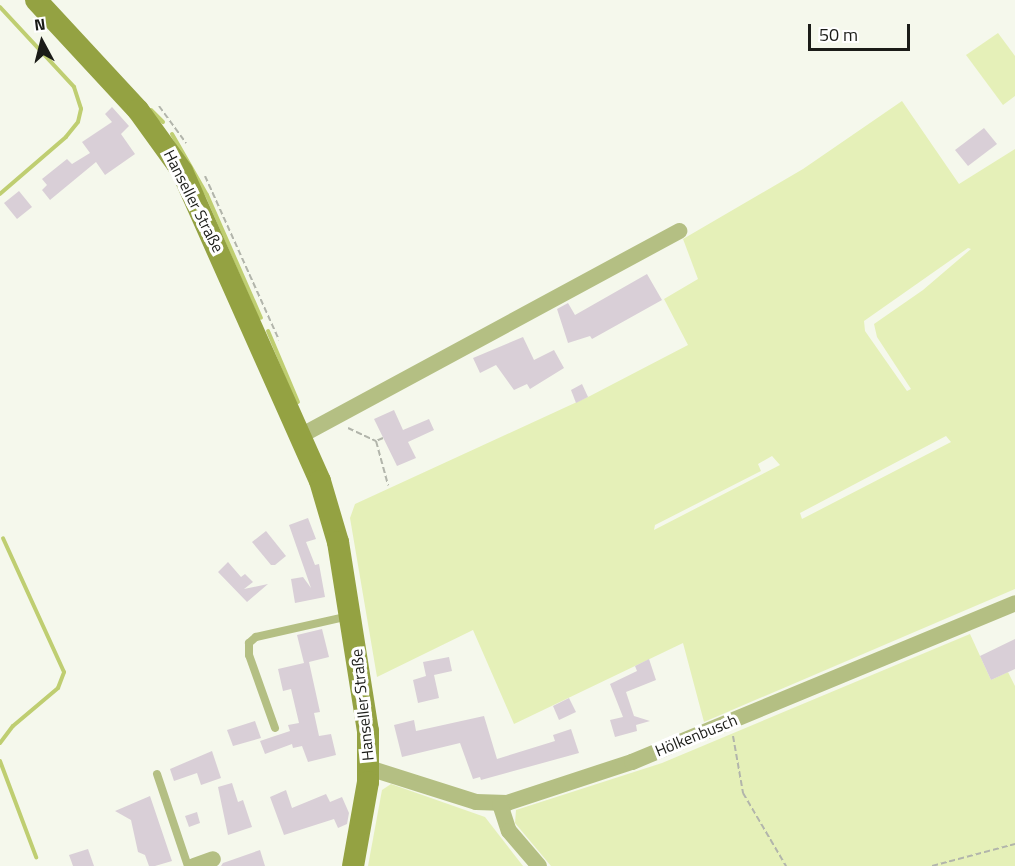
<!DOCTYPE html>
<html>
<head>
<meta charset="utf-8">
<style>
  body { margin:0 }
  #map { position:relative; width:1015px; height:866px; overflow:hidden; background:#f5f8ec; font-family:"Titillium Web",sans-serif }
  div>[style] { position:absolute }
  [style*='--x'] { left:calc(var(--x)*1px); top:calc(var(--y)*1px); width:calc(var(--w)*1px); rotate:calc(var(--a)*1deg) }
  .green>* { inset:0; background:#e5f0b8 }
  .stream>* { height:4px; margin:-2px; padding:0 2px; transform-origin:2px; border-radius:2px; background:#bfce71 }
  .building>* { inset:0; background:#d9cfd7 }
  .path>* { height:2px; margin-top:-1px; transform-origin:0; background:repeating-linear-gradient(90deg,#b2b5ab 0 6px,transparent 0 9px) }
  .lane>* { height:8px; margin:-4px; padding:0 4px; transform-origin:4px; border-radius:4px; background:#b4bf83 }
  .street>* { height:16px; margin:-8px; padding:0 8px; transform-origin:8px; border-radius:8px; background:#b4bf83 }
  .secondary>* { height:22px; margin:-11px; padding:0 11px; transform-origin:11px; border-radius:11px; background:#94a242 }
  span { translate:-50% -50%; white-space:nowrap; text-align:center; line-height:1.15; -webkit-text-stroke:6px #fff; paint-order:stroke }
  .street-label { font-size:16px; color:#1b1c18 }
  .north { position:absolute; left:12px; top:12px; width:60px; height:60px; -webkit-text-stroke:4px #fff; paint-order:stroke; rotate:353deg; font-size:16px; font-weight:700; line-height:24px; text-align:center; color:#1b1c18 }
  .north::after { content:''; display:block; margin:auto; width:21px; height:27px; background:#1b1c18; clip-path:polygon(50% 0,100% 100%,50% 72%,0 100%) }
  .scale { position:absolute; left:808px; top:24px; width:102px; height:27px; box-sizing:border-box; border:3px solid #1b1c18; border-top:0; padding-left:8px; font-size:18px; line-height:21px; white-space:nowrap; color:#1b1c18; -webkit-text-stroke:4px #fff; paint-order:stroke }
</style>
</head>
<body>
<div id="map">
  <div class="green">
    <div style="clip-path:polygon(998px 33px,1015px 56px,1015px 96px,1003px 105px,966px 55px)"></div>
    <div style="clip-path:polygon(evenodd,902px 101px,959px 184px,1015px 149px,1015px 589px,704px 722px,683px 643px,514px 724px,473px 630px,377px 677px,350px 518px,355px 504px,590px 396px,688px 345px,664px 299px,698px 279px,683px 239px,803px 169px,902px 101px,968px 248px,971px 249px,923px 290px,874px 324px,877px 337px,911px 389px,907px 391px,865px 331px,864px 321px,968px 248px,902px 101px,946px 436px,951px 442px,802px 519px,800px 513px,946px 436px,902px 101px,772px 456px,780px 465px,654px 530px,655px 525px,761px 471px,758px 464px,772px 456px)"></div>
    <div style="clip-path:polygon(970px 634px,991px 680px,1008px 672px,1015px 686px,1015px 866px,551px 866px,515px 823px,516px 810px,662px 763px)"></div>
    <div style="clip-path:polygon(391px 784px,485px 817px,523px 866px,368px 866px,382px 790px)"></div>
  </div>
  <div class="stream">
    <div style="--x:0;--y:7;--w:109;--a:47.2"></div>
    <div style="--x:74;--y:87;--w:23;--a:72"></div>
    <div style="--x:81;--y:109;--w:13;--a:103"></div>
    <div style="--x:78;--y:122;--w:19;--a:129"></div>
    <div style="--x:66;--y:137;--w:87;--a:139.2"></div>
    <div style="--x:151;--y:110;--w:17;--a:45"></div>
    <div style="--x:172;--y:134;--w:70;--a:60.2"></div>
    <div style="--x:207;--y:195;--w:134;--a:66.3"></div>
    <div style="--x:268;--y:331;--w:77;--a:67.1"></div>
    <div style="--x:0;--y:743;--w:21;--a:-53"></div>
    <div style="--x:13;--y:726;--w:59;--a:-40.2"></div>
    <div style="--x:58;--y:688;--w:17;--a:-69"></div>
    <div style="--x:64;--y:672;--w:147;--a:-114.5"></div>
    <div style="--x:0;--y:761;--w:103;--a:69.4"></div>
  </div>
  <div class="building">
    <div style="clip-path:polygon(112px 107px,129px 126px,121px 134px,135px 154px,105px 175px,96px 162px,50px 200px,42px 190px,47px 185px,42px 179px,67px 159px,72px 164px,90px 153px,82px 142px,112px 122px,105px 114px)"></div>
    <div style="clip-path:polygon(984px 128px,997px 144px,968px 166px,955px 150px)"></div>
    <div style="clip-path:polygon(19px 191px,32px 207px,17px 219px,4px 203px)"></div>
    <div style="clip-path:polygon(647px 274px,662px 300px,592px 339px,590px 336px,568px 343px,557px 309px,568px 303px,575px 315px)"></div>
    <div style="clip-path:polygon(523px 337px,534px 360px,554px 350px,564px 368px,530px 389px,527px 384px,514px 390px,496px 365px,480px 373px,473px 358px)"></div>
    <div style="clip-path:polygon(582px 384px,588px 397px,576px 403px,571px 390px)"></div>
    <div style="clip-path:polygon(394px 410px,403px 430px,429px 419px,434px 430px,408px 442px,416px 458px,397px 466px,374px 419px)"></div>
    <div style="clip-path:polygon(308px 518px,316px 539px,306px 542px,315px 565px,319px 564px,325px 597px,295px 603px,291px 579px,303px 577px,311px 588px,289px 525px)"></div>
    <div style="clip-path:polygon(266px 531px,286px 556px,275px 565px,271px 565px,252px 542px)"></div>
    <div style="clip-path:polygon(228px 562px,241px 577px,245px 574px,253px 582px,244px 589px,268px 584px,247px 602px,218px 572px)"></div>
    <div style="clip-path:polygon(322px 629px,329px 657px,309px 662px,320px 712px,314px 713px,319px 736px,331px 734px,336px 755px,308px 762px,302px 746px,293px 748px,292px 744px,265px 754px,260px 741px,290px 731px,288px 725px,299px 723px,291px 689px,283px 691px,278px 669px,304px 663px,297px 635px)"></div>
    <div style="clip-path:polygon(1015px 639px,1015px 669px,991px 680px,980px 656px)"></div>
    <div style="clip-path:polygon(449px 657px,452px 671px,434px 675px,439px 698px,418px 703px,413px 680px,426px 676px,423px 662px)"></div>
    <div style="clip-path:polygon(649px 659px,656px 680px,626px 692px,634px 716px,650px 721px,636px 725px,637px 731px,615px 737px,610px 720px,623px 717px,610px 684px,637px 671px,635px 666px)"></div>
    <div style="clip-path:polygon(569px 698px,576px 712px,559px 720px,553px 706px)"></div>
    <div style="clip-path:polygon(484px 716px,497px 759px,555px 741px,553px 735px,571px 729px,579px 753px,481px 780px,480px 777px,473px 779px,460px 743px,402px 757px,394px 725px,414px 720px,416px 731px)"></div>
    <div style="clip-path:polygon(255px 721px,261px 738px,233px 746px,227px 730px)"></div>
    <div style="clip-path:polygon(212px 751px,221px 778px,201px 785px,197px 773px,174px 781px,170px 769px)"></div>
    <div style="clip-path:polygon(232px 783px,238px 802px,243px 800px,252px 827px,228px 835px,218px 787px)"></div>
    <div style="clip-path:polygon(286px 790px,292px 808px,326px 794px,330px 802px,342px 797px,349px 813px,347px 824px,338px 828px,334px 819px,284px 835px,270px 797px)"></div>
    <div style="clip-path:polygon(150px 796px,172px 861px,155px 866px,149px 866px,145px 855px,138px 852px,131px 820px,115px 811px)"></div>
    <div style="clip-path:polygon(197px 812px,200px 823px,189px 827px,185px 816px)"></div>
    <div style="clip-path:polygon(88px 849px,94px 866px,73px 866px,69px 855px)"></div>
    <div style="clip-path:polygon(260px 850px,265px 866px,221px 866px,223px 863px)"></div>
  </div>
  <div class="path">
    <div style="--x:159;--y:106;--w:46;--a:53.9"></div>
    <div style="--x:205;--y:176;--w:180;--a:65.7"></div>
    <div style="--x:348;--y:428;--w:31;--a:25"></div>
    <div style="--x:383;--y:438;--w:8;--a:157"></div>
    <div style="--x:376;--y:441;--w:46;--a:74.7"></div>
    <div style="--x:733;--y:736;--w:58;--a:80"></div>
    <div style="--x:743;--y:793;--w:85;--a:59.5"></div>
    <div style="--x:932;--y:866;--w:86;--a:-14.8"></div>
  </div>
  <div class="lane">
    <div style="--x:275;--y:728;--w:77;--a:-109.6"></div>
    <div style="--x:249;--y:655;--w:12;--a:-90"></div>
    <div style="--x:249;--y:643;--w:9;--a:-41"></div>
    <div style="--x:256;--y:637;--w:95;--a:-12.7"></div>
    <div style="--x:157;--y:774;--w:97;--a:71.4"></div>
  </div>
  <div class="street">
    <div style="--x:302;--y:435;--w:429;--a:-28.4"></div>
    <div style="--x:369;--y:768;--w:112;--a:17.6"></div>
    <div style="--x:476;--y:802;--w:31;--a:2"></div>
    <div style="--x:507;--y:803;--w:132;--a:-18.2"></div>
    <div style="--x:632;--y:762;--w:415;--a:-22.5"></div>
    <div style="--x:500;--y:804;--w:28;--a:72"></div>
    <div style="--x:509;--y:831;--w:46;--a:49.4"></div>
    <div style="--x:194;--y:866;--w:20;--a:-20"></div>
  </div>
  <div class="secondary">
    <div style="--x:36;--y:0;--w:150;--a:47.2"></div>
    <div style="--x:138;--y:110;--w:75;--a:54.2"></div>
    <div style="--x:182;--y:171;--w:339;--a:66"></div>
    <div style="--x:320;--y:481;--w:64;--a:73.6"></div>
    <div style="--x:338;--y:542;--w:191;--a:81"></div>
    <div style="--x:368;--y:731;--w:51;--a:90"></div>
    <div style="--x:368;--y:782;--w:85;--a:100.1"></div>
  </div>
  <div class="street-label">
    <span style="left:194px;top:201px;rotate:63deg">Hanseller Straße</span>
    <span style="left:362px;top:705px;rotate:-96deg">Hanseller Straße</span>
    <span style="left:696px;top:735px;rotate:-22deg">Hölkenbusch</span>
  </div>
  <div class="north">N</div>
  <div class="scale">50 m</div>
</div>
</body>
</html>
